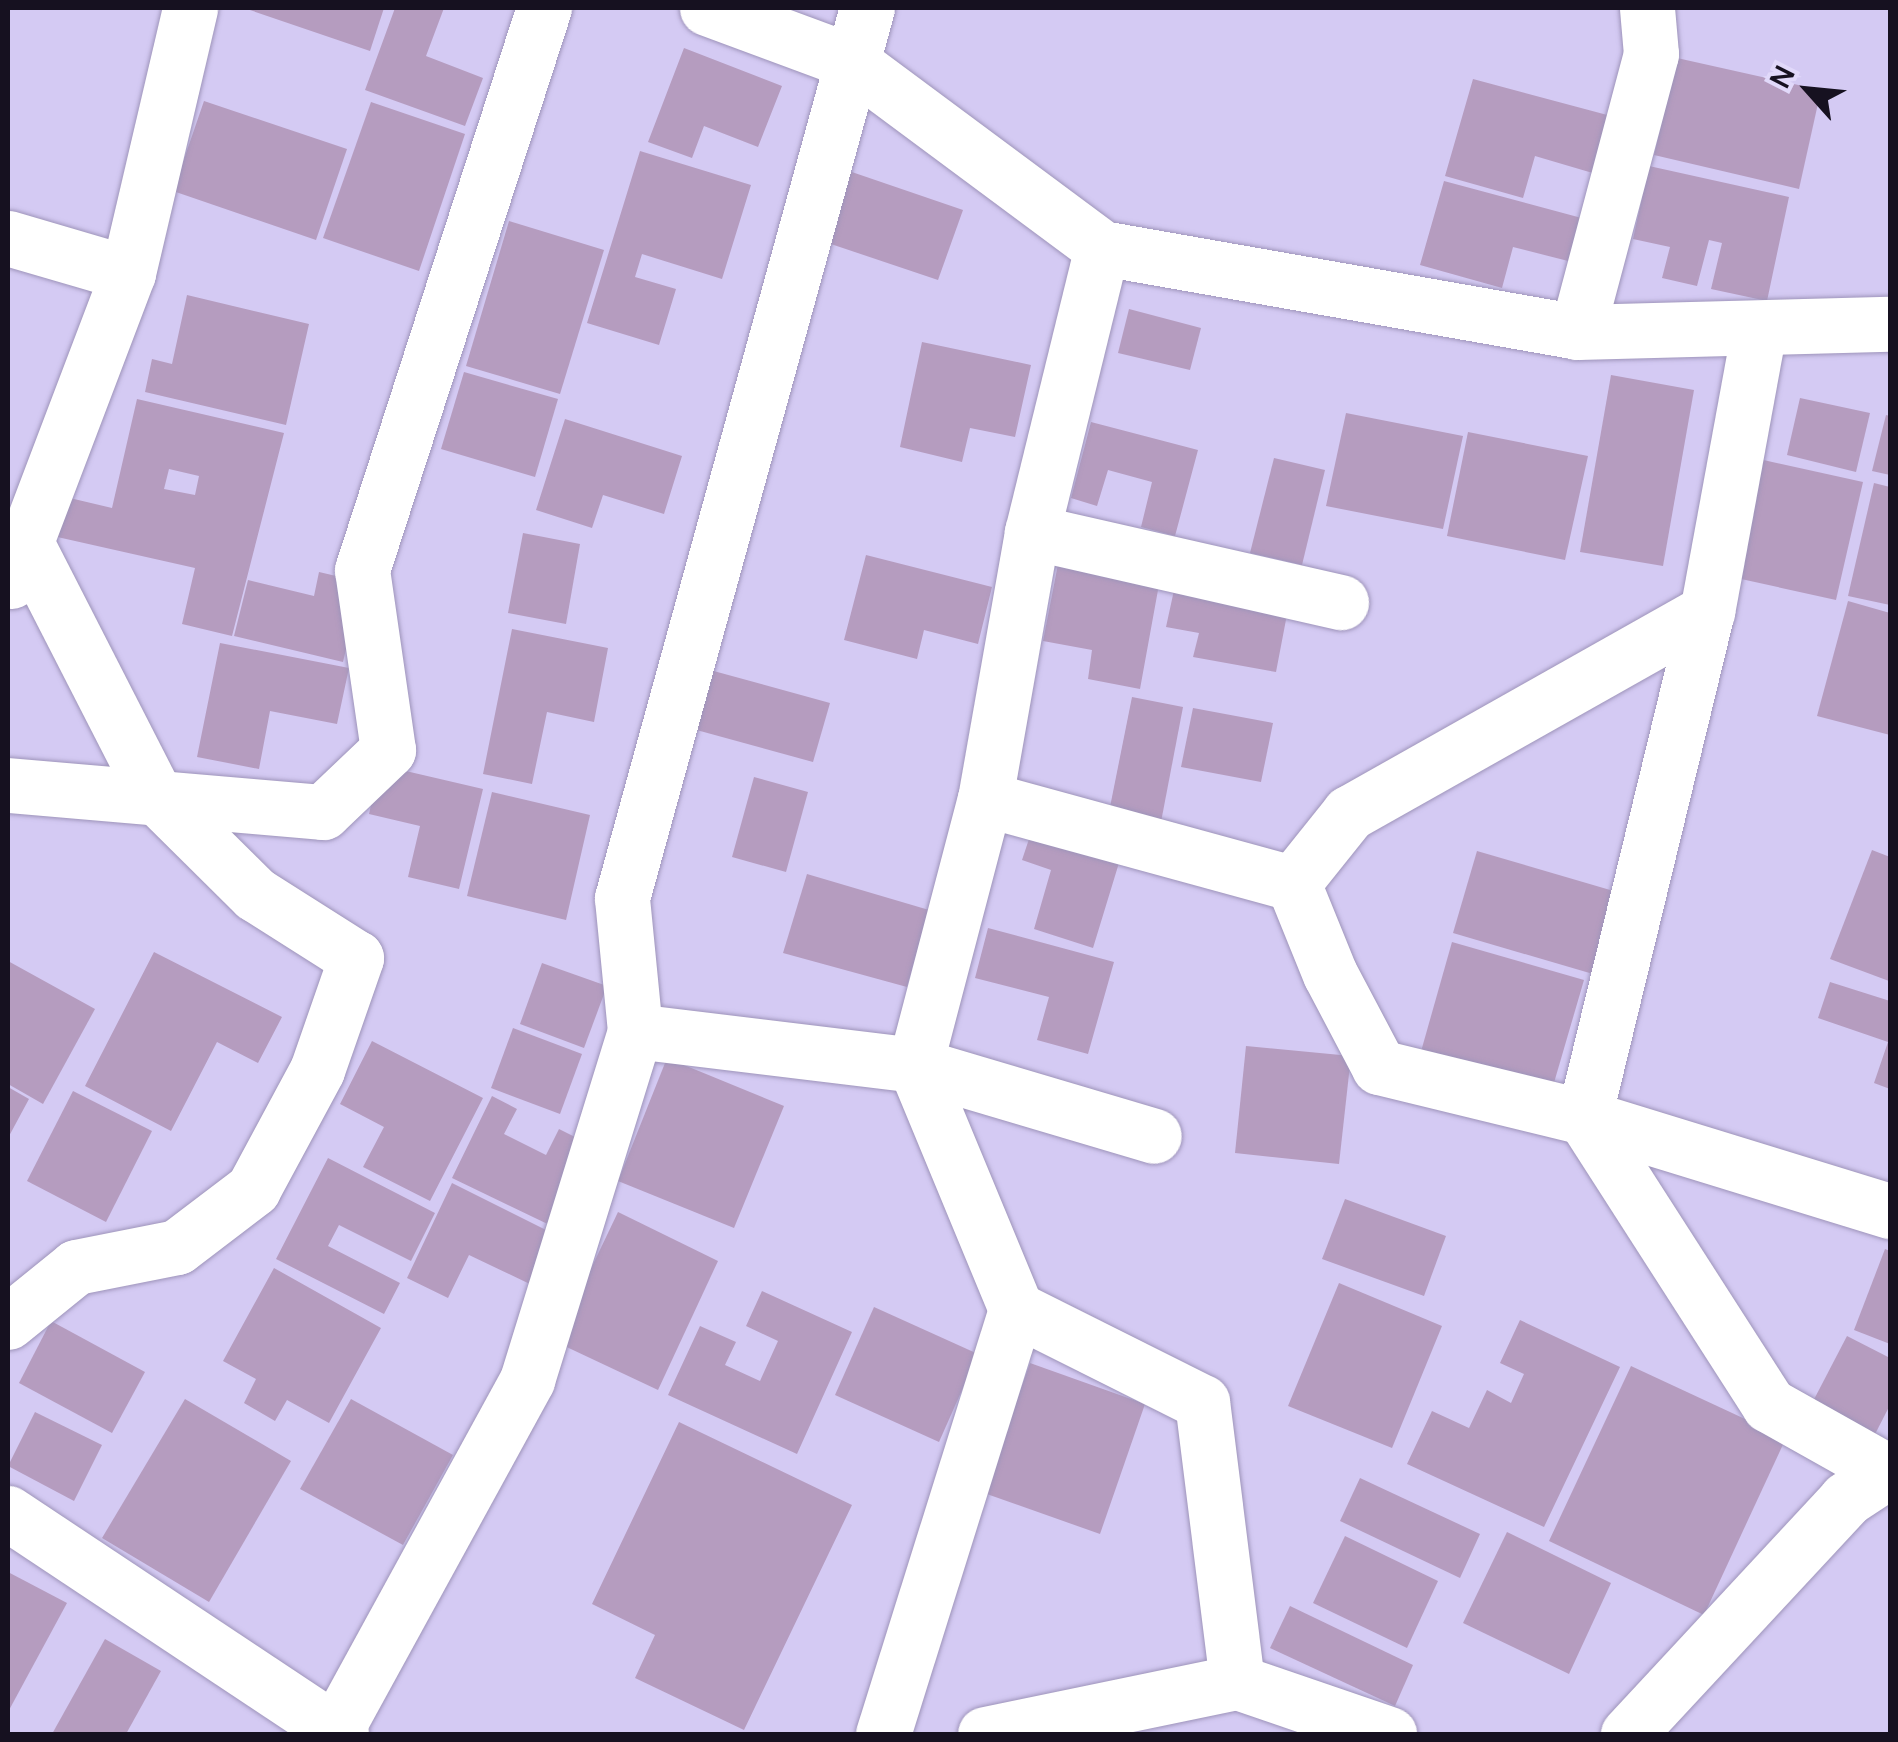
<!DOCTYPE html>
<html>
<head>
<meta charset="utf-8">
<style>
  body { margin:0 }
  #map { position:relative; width:1898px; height:1742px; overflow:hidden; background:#d4caf3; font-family:Manrope,sans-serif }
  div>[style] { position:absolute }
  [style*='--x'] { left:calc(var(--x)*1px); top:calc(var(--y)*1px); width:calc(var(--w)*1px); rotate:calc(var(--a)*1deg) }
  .building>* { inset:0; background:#b59cbf }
  .roads { filter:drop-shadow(0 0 2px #9e94ba) drop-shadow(0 0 2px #9e94ba) }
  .minor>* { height:55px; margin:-27.5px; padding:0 27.5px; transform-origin:27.5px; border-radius:27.5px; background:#fff }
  span { translate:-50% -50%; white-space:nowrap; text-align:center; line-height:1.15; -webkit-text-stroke:8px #e1d9fa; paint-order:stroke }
  .frame { position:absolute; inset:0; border:10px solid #161120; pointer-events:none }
  .north { position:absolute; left:1758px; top:40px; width:100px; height:100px; -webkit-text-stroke:8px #e1d9fa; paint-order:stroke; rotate:297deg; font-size:28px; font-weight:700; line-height:40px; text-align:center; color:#161120 }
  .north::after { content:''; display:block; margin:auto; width:35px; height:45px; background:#161120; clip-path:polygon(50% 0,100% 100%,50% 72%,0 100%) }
</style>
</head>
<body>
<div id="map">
  <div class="building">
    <div style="clip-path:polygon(244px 8px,384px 8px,370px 51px)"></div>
    <div style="clip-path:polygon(395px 8px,444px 8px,426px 56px,483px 78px,465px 126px,365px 90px)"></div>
    <div style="clip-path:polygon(684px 48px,782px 86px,758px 147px,704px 126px,692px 158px,648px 142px)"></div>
    <div style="clip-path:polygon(1677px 58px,1821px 90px,1799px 189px,1654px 155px)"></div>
    <div style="clip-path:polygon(1473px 79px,1611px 116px,1596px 174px,1535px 156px,1523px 198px,1445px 176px)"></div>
    <div style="clip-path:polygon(204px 101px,347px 149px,316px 240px,173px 191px)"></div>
    <div style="clip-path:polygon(371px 102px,465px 134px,419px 271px,323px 238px)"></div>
    <div style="clip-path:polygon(640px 151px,751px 185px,722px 279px,642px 254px,635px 277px,676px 289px,659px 345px,587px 323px)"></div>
    <div style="clip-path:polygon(1649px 166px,1789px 197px,1767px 301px,1711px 289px,1722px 243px,1709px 240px,1697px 286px,1662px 278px,1670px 247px,1633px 239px)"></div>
    <div style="clip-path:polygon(846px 170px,963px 210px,938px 280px,822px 241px)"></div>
    <div style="clip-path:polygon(1444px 181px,1589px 220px,1576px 263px,1513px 247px,1502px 288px,1420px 265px)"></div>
    <div style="clip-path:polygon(509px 221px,604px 250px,560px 394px,466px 366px)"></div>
    <div style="clip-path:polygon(187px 295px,309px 324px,286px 425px,145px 392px,152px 359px,172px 364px)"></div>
    <div style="clip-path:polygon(1129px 309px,1201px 328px,1190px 370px,1118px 353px)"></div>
    <div style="clip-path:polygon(922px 342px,1031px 365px,1015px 437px,970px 428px,962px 462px,900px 447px)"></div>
    <div style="clip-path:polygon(464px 372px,558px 399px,535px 477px,441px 449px)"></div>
    <div style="clip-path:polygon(1611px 375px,1694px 390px,1663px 566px,1580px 552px)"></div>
    <div style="clip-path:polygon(1800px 398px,1870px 413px,1856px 472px,1787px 455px)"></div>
    <div style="clip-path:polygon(evenodd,137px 399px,284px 433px,232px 636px,182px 624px,195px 568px,44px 534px,53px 494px,112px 508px,137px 399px,169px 469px,199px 476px,195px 495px,164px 489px,169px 469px)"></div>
    <div style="clip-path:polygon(1346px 413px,1463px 436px,1443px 529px,1326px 506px)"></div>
    <div style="clip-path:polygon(1886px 415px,1890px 416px,1890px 475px,1872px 471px)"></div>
    <div style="clip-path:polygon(565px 419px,682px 456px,664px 514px,603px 495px,592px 528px,536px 510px)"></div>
    <div style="clip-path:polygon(1091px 422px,1198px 450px,1175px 536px,1141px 527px,1152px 482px,1108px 470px,1097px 506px,1071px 498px)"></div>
    <div style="clip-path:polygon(1468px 432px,1588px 456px,1565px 560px,1447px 536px)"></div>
    <div style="clip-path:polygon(1274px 458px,1325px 470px,1302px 565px,1250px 553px)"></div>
    <div style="clip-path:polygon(1759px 459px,1863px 482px,1836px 600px,1732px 577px)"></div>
    <div style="clip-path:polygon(1874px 483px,1890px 487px,1890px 605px,1848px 596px)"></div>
    <div style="clip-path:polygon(523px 533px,580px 544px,566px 624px,508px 613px)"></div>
    <div style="clip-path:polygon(866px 555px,992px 587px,978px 644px,924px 630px,917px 659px,844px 640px)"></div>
    <div style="clip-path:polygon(1059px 559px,1160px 579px,1140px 689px,1088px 679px,1092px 650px,1043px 641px)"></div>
    <div style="clip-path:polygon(319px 572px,362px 582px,343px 662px,234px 636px,248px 580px,314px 596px)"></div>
    <div style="clip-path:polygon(1176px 581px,1289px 604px,1276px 672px,1193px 657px,1199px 633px,1166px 627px)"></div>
    <div style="clip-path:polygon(1848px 601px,1890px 613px,1890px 735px,1817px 716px)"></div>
    <div style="clip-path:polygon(512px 629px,608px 648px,594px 722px,547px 712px,532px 784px,483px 774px)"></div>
    <div style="clip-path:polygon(220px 643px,349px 668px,337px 724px,270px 711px,259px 769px,197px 757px)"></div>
    <div style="clip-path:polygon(699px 667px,830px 703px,813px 762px,682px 726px)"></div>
    <div style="clip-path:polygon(1132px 697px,1183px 707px,1161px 822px,1109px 812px)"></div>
    <div style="clip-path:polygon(1193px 708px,1273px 723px,1261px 782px,1181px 767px)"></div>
    <div style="clip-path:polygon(380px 765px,483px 789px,459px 889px,408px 877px,420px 826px,369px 814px)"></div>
    <div style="clip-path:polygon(754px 777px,808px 792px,786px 872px,732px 857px)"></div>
    <div style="clip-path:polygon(492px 792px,590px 815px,566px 920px,467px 896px)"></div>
    <div style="clip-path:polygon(1033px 827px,1122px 853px,1093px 948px,1034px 929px,1051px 870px,1022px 860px)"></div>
    <div style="clip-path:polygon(1872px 850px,1890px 857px,1889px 981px,1830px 959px)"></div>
    <div style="clip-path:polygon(1477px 851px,1617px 892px,1593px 974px,1453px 933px)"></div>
    <div style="clip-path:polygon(807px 874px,929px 910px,907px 987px,783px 953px)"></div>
    <div style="clip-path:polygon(988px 928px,1114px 962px,1088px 1054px,1037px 1040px,1049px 997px,975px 978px)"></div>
    <div style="clip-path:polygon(1452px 942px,1584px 980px,1551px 1093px,1420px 1055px)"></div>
    <div style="clip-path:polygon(154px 952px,282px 1017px,258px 1063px,217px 1042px,171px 1131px,85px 1086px)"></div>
    <div style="clip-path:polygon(8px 961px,95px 1009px,43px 1104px,8px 1084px)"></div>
    <div style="clip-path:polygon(542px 963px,607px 986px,584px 1048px,520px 1024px)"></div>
    <div style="clip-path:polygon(1830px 982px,1890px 1001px,1890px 1089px,1874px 1083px,1888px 1042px,1818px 1018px)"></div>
    <div style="clip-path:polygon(513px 1028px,582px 1054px,560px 1114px,491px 1088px)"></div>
    <div style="clip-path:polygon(372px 1041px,483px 1098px,430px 1201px,363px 1167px,384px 1127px,340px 1104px)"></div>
    <div style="clip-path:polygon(1246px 1046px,1351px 1056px,1339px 1164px,1235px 1153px)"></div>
    <div style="clip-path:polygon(667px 1058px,784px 1106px,734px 1228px,618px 1181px)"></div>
    <div style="clip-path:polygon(8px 1087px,29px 1099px,8px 1138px)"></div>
    <div style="clip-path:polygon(73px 1091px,152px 1131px,106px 1222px,27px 1181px)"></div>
    <div style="clip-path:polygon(492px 1096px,517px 1109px,504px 1134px,546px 1155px,559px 1129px,599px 1149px,560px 1230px,452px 1178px)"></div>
    <div style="clip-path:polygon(328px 1158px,435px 1213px,411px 1261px,339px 1225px,328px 1246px,400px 1283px,384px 1314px,276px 1259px)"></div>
    <div style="clip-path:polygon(452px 1183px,558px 1236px,534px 1286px,469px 1255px,448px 1298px,407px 1278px)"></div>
    <div style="clip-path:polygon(1345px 1199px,1446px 1236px,1424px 1296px,1322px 1259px)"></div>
    <div style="clip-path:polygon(618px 1212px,718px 1261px,658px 1390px,556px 1342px)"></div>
    <div style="clip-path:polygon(1885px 1249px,1890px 1251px,1890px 1344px,1854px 1330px)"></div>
    <div style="clip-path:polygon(274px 1268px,381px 1328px,329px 1423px,287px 1400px,275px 1421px,244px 1403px,256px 1379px,223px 1361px)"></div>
    <div style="clip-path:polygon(1339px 1283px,1442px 1326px,1392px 1448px,1288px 1406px)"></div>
    <div style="clip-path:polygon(762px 1291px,852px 1332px,797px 1454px,668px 1395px,700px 1326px,736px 1342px,725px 1365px,760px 1381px,778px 1341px,746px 1326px)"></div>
    <div style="clip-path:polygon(874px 1307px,978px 1354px,939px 1442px,835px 1395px)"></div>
    <div style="clip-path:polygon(1520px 1320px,1620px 1367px,1544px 1527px,1407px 1464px,1432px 1411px,1469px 1428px,1487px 1390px,1511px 1403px,1524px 1374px,1500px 1363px)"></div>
    <div style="clip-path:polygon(51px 1321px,145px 1372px,112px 1433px,19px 1383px)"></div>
    <div style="clip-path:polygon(1847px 1336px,1890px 1358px,1890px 1405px,1871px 1442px,1809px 1409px)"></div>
    <div style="clip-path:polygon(1030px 1363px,1145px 1404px,1100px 1534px,984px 1493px)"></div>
    <div style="clip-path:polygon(1631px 1366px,1786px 1438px,1704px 1615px,1549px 1541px)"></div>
    <div style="clip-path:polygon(185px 1399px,291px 1461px,209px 1602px,102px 1538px)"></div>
    <div style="clip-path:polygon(351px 1399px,453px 1455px,403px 1545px,300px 1489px)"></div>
    <div style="clip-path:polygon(35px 1412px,102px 1445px,74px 1501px,8px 1466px)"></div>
    <div style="clip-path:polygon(679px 1422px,852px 1505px,744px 1730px,635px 1678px,655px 1635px,592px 1604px)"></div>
    <div style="clip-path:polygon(1360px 1478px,1480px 1534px,1460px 1578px,1340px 1521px)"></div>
    <div style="clip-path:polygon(1507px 1532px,1611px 1583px,1569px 1674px,1463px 1623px)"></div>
    <div style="clip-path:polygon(1345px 1536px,1438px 1581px,1407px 1648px,1313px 1603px)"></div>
    <div style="clip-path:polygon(8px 1572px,67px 1603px,8px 1712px)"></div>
    <div style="clip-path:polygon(1290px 1606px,1413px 1665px,1395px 1706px,1270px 1648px)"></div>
    <div style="clip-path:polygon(105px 1639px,161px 1671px,126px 1734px,52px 1734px)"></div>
  </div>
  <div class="roads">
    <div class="minor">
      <div style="--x:707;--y:8;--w:153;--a:20.3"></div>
      <div style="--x:850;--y:61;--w:314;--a:36.6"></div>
      <div style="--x:1102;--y:248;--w:482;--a:10"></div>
      <div style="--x:1577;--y:332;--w:313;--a:-1.5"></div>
      <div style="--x:8;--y:238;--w:125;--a:16.3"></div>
      <div style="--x:1759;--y:329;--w:287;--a:100.4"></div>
      <div style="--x:1707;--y:611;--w:521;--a:103.66"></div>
      <div style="--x:1584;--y:1117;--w:342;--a:57.3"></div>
      <div style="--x:1769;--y:1405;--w:139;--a:29.3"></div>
      <div style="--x:1577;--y:332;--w:288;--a:-75.1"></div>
      <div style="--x:1651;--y:54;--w:46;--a:-95"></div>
      <div style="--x:1032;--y:532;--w:317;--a:12.8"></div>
      <div style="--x:11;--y:581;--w:329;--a:-69.2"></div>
      <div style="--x:128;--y:273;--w:272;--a:-76.8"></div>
      <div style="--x:8;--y:785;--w:316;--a:4.9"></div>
      <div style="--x:323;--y:812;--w:90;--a:-43.6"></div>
      <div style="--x:388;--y:750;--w:182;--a:-98.2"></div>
      <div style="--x:362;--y:570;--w:591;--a:-72.06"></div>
      <div style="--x:985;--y:799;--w:271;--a:-80"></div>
      <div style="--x:1032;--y:532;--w:292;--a:-76.2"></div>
      <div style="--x:1293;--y:883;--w:90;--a:-51.3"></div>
      <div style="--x:1349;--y:813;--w:411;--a:-29.4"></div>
      <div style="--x:635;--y:1031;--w:282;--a:6.9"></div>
      <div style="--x:915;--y:1065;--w:249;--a:16.5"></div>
      <div style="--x:8;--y:1322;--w:87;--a:-39"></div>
      <div style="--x:76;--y:1267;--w:103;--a:-11.2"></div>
      <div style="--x:177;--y:1247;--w:96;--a:-37.3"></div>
      <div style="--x:253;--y:1189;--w:135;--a:-61.7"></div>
      <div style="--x:317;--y:1070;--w:119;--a:-70.8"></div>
      <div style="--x:356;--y:958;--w:120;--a:-147.6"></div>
      <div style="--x:255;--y:894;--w:141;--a:-135.3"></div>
      <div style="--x:155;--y:795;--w:279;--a:-117.1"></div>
      <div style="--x:8;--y:1513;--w:400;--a:33.6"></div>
      <div style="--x:1237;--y:1682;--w:161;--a:18.9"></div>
      <div style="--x:335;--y:1731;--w:400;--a:-61.3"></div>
      <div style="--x:527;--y:1380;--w:365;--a:-72.8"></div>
      <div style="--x:635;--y:1031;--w:134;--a:-95.6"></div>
      <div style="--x:622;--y:898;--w:923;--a:-74.61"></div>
      <div style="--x:883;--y:1734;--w:445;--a:-72.6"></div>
      <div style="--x:985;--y:1734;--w:257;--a:-11.7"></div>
      <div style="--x:1237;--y:1682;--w:282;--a:-97.1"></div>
      <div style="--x:1202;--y:1402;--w:208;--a:-153.4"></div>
      <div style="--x:1016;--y:1309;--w:264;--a:-112.5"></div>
      <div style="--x:915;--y:1065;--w:275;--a:-75.3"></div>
      <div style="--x:985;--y:799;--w:319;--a:15.3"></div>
      <div style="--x:1293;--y:883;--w:98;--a:67.9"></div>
      <div style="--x:1330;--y:974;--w:105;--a:62.2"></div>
      <div style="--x:1379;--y:1067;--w:211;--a:13.7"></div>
      <div style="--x:1584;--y:1117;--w:320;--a:17.1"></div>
      <div style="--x:1628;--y:1734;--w:321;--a:-47.1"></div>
      <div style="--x:1846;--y:1499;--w:53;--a:-33.4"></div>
    </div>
  </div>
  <div class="frame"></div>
  <div class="north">N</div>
</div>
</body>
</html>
